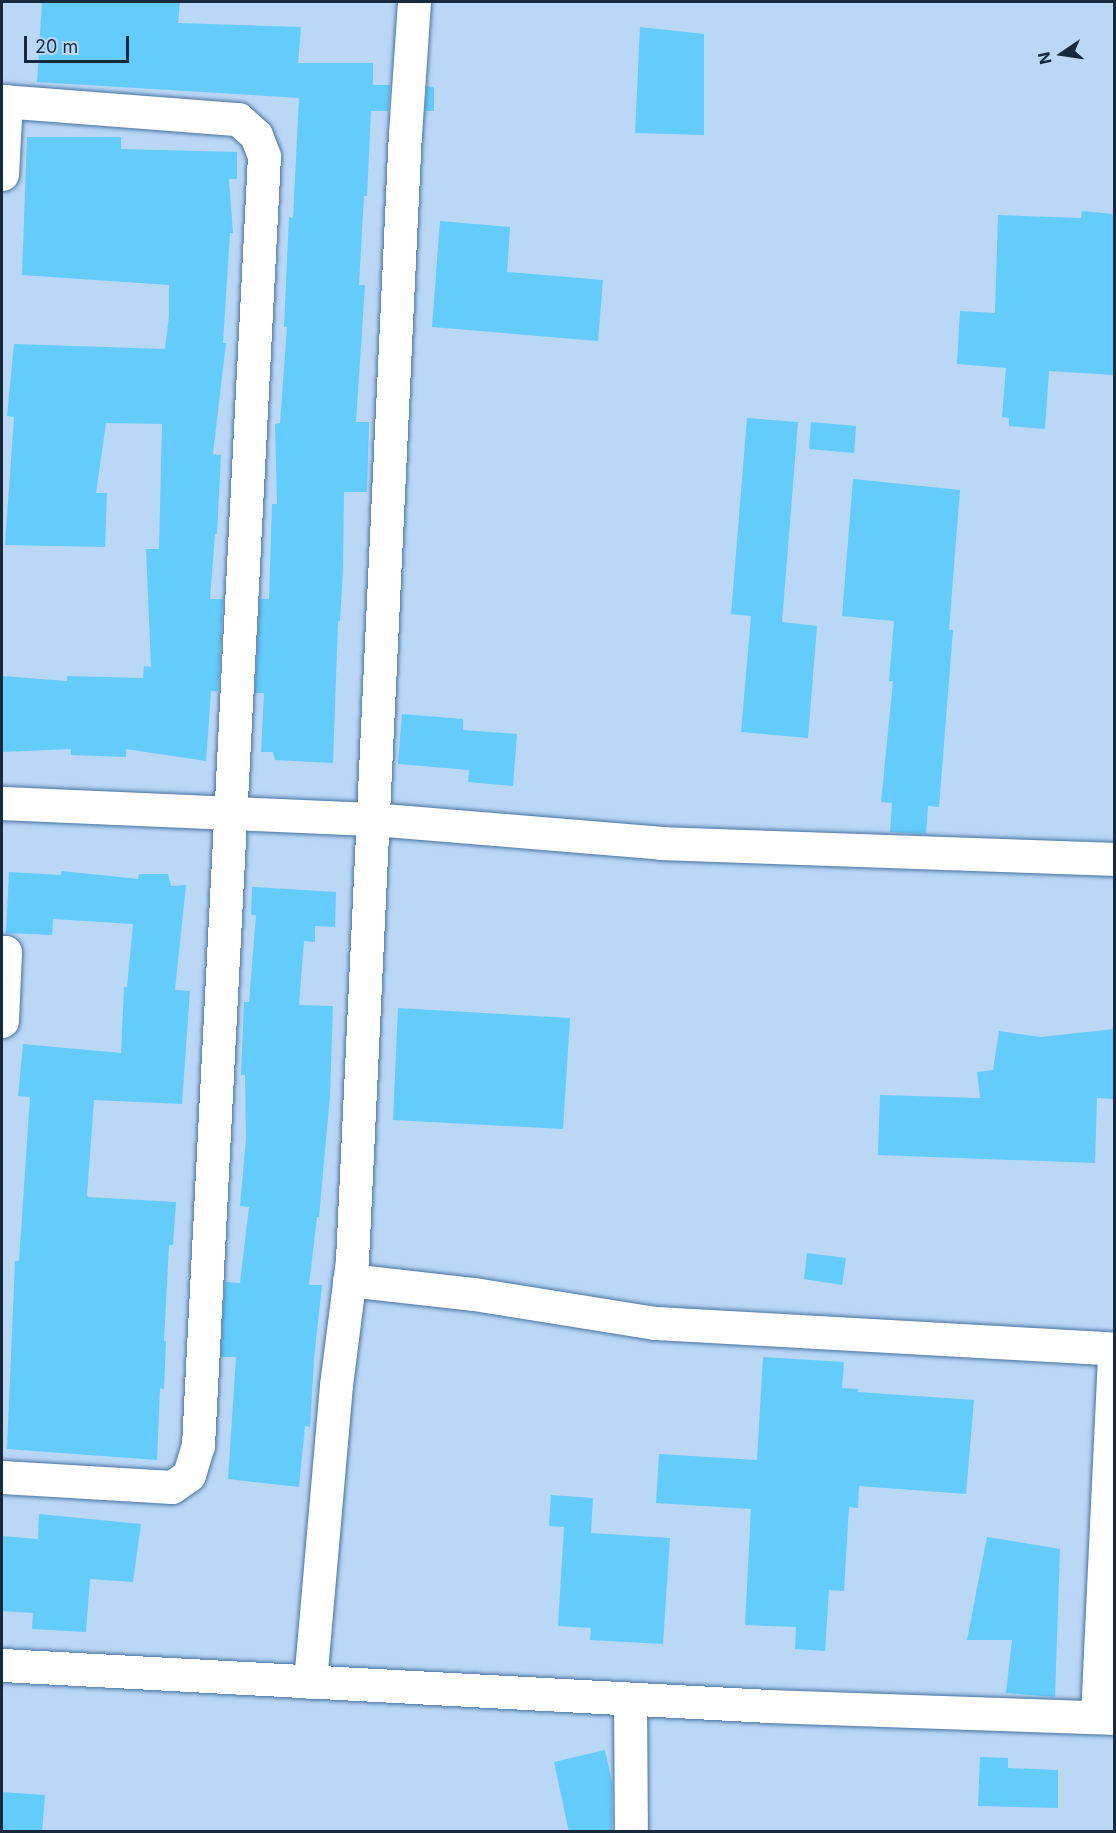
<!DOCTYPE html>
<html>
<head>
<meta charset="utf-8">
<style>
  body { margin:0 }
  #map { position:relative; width:1116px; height:1833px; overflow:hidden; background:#bbd7f6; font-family:Inter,sans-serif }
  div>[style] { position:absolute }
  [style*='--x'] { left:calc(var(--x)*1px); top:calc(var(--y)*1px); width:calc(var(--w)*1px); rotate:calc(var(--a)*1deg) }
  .building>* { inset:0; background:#63ccfb }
  .roads { filter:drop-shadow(0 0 2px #4673a0) drop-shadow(0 0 2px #4673a0) }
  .minor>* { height:33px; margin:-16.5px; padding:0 16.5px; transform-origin:16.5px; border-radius:16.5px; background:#fff }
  span { translate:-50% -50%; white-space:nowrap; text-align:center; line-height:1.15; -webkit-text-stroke:4.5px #bbd7f6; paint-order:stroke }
  .frame { position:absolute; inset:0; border:3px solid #172a3d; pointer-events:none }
  .north { position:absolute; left:1032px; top:24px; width:60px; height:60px; -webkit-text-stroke:4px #bbd7f6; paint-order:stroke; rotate:257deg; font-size:16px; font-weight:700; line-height:24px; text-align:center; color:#172a3d }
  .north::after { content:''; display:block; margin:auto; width:21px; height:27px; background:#172a3d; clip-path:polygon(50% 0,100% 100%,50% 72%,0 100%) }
  .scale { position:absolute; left:24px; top:36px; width:105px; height:27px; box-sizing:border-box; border:3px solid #172a3d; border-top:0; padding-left:8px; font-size:18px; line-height:21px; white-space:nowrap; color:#172a3d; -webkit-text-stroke:4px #bbd7f6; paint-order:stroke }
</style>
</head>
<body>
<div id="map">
  <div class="building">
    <div style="clip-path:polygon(42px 2px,180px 2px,178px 23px,301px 27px,298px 63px,373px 63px,373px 85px,390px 85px,388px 111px,371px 111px,367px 196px,364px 196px,359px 285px,365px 285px,356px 422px,369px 422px,367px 492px,344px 492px,343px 569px,340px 621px,338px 621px,333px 763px,275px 760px,273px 752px,261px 752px,264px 693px,255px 693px,260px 599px,269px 599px,272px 504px,277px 504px,275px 424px,280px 423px,287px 327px,284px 327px,289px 217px,293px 218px,299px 98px,37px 82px)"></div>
    <div style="clip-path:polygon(640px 27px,704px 34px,704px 135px,635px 133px)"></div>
    <div style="clip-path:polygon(427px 86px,434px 87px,434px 111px,425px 111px)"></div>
    <div style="clip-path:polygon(27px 137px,121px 137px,121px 149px,237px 152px,237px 179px,229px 179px,233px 233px,230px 233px,223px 343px,226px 343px,213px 454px,221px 455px,217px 534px,215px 534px,210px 599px,223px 599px,218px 691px,211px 691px,206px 761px,126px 749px,126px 757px,71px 755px,71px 749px,2px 752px,2px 676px,67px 681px,67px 676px,143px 678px,144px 666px,151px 667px,146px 549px,159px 549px,162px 424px,106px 423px,96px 493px,107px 493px,105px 547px,5px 545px,14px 417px,7px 416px,14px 344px,165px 349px,169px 316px,169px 285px,22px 275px)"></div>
    <div style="clip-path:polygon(1082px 211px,1114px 214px,1114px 375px,1049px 371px,1045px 429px,1009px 426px,1009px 418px,1002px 417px,1006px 368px,957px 364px,960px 311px,995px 313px,998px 215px,1081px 218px)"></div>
    <div style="clip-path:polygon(440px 221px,510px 227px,507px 272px,603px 280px,598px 341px,432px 327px)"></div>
    <div style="clip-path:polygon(747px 418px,798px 422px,782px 622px,817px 626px,808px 738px,741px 732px,751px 616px,731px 614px)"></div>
    <div style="clip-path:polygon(811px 422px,856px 426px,854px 453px,809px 449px)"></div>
    <div style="clip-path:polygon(853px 479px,960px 490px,949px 630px,953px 630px,939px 807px,928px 806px,926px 834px,890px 832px,892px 803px,881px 802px,893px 681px,889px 681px,894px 621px,842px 616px)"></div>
    <div style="clip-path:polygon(402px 714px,463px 719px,463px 730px,517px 734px,513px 786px,468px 782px,469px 770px,398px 764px)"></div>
    <div style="clip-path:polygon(62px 871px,138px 879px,139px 874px,168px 874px,171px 886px,186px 885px,175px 990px,190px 991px,182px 1104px,94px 1100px,87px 1195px,88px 1197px,176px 1202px,173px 1245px,169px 1245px,164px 1341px,166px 1341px,164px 1389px,160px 1388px,157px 1460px,7px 1449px,15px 1261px,19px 1261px,30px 1097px,18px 1096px,23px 1044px,121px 1053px,124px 987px,127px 987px,133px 924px,53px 919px,52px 935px,6px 933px,9px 872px,61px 875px)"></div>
    <div style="clip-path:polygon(252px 887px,336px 892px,335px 927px,315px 926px,315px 942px,304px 941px,299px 1005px,333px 1006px,330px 1095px,319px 1217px,317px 1217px,309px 1285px,322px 1285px,314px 1359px,310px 1427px,305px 1426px,299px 1487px,228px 1479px,236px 1357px,221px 1357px,225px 1282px,240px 1283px,249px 1207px,240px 1206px,246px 1138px,245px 1075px,241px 1075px,244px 1002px,249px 1002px,256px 915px,251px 915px)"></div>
    <div style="clip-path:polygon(398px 1008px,570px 1018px,563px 1129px,393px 1120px)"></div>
    <div style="clip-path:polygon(1114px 1029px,1114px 1099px,1097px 1098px,1095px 1163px,878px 1155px,880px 1095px,980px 1098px,977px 1072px,993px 1070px,999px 1031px,1041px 1037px)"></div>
    <div style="clip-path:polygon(807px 1253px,846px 1258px,842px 1285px,804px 1279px)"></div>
    <div style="clip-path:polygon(763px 1357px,844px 1362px,842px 1388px,858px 1389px,858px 1392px,974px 1400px,966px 1494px,859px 1486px,858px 1508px,849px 1507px,844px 1591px,829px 1590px,825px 1651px,795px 1649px,796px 1627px,745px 1625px,751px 1509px,656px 1503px,659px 1454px,757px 1460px)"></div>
    <div style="clip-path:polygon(551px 1495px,593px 1498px,591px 1533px,670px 1538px,663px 1644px,590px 1640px,591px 1628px,558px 1626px,564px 1527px,549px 1526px)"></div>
    <div style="clip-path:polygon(39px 1514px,141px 1524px,133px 1582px,90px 1579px,86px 1632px,32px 1629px,33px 1613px,2px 1611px,2px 1536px,38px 1539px)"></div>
    <div style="clip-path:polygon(987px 1537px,1060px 1549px,1055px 1697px,1006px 1693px,1012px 1640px,967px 1640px)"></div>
    <div style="clip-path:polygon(605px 1750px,612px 1783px,612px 1832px,569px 1832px,554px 1762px)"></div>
    <div style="clip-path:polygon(980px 1757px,1008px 1758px,1008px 1768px,1058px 1770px,1058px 1808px,978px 1806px)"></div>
    <div style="clip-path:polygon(2px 1792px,45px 1795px,42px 1832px,2px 1832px)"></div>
  </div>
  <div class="roads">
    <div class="minor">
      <div style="--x:2;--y:101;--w:237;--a:4.4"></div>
      <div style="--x:238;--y:119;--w:24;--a:42"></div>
      <div style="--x:256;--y:135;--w:22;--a:69"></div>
      <div style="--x:264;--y:156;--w:1291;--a:92.93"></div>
      <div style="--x:198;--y:1445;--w:31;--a:107"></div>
      <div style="--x:189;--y:1475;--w:21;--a:145"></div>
      <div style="--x:172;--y:1487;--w:170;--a:-176.6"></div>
      <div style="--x:2;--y:174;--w:73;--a:-86.9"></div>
      <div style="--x:2;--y:803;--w:370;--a:2.5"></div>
      <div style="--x:372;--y:819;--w:290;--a:4.7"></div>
      <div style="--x:661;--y:843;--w:453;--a:2"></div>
      <div style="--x:2;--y:952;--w:3;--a:0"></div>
      <div style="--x:5;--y:952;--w:69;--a:92.5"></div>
      <div style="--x:349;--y:1280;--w:126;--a:6.4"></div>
      <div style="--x:474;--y:1294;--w:183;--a:9.1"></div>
      <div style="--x:655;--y:1323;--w:460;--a:3.2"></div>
      <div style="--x:2;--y:1665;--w:769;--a:3.06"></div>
      <div style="--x:770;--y:1706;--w:344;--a:2"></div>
      <div style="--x:310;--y:1682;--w:298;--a:-85"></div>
      <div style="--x:336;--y:1385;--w:126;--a:-82.7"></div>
      <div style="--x:352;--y:1260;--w:1127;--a:-87.31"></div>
      <div style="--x:405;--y:134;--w:132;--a:-86.1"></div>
      <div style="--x:630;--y:1699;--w:133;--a:89.6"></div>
      <div style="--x:1097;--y:1716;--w:354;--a:-87.3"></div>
    </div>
  </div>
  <div class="frame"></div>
  <div class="north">N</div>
  <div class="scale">20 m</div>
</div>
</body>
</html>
